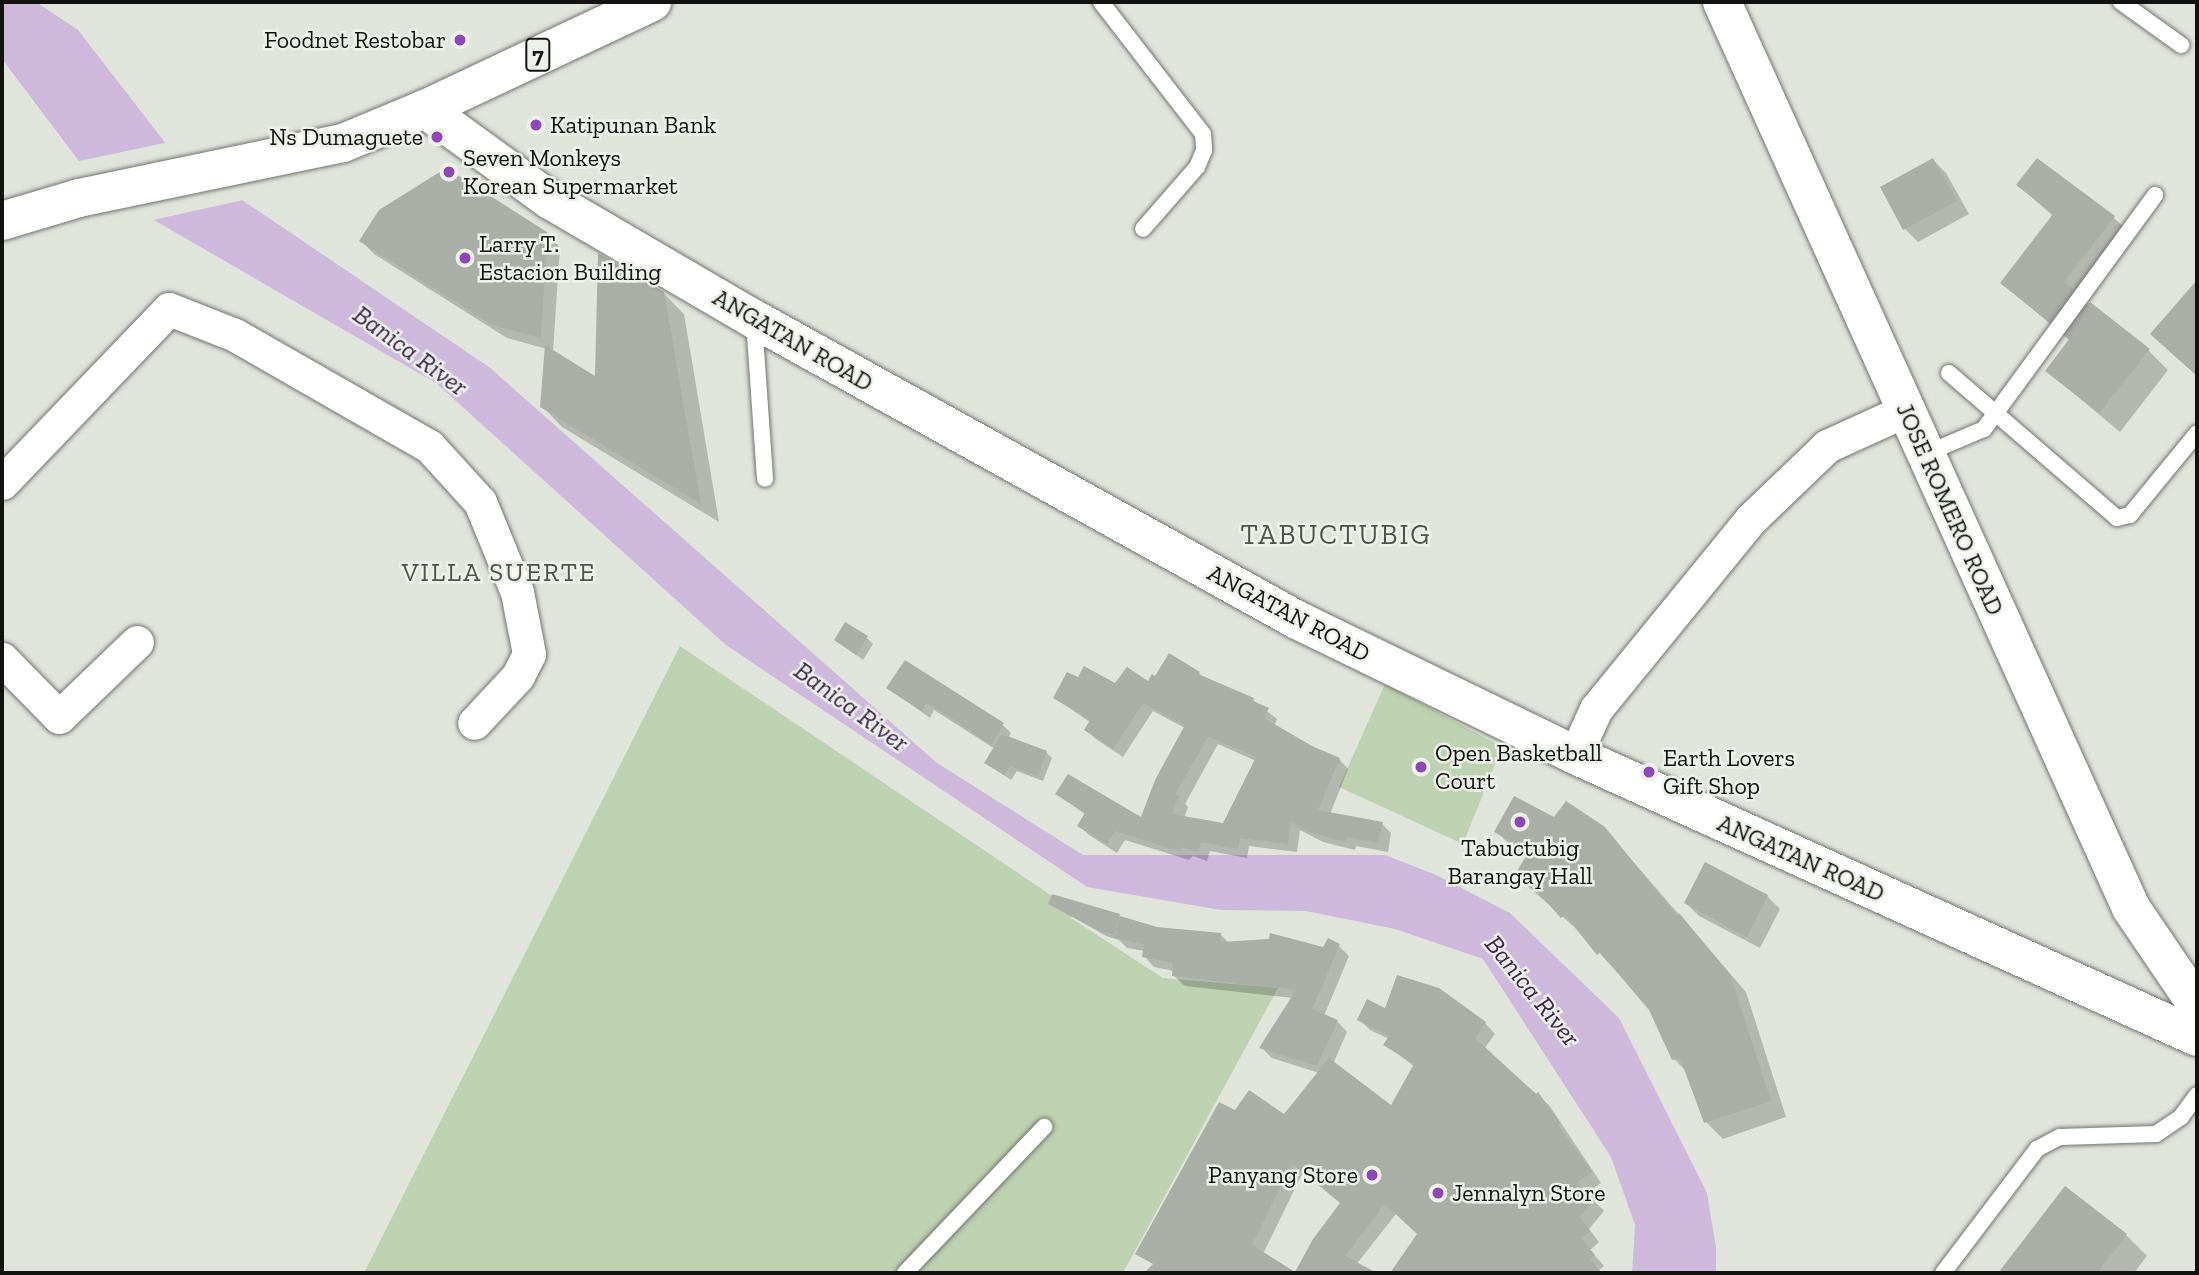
<!DOCTYPE html>
<html>
<head>
<meta charset="utf-8">
<style>
  body { margin:0 }
  #map { position:relative; width:2199px; height:1275px; overflow:hidden; background:#e0e5dc; font-family:"Zilla Slab",serif }
  div>[style] { position:absolute }
  [style*='--x'] { left:calc(var(--x)*1px); top:calc(var(--y)*1px); width:calc(var(--w)*1px); rotate:calc(var(--a)*1deg) }
  .green>* { inset:0; background:#bdd2b0 }
  .water>* { inset:0; background:#ceb9dd }
  .pier>* { inset:0; background:#e0e5dc }
  .shadow>* { inset:0; background:#0003 }
  .building>* { inset:0; background:#a9aea6 }
  .roads { filter:drop-shadow(0 0 2px #71756e) drop-shadow(0 0 2px #71756e) }
  .service>* { height:16px; margin:-8px; padding:0 8px; transform-origin:8px; border-radius:8px; background:#fff }
  .minor>* { height:33px; margin:-16.5px; padding:0 16.5px; transform-origin:16.5px; border-radius:16.5px; background:#fff }
  .secondary>* { height:38px; margin:-19px; padding:0 19px; transform-origin:19px; border-radius:19px; background:#fff }
  .primary>* { height:38px; margin:-19px; padding:0 19px; transform-origin:19px; border-radius:19px; background:#fff }
  .dots>* { width:19px; height:19px; translate:-50% -50%; box-sizing:border-box; border:4px solid #edf2e9; border-radius:50% }
  span { translate:-50% -50%; white-space:nowrap; text-align:center; line-height:1.15; -webkit-text-stroke:5px #edf2e9; paint-order:stroke }
  .shield-label span { padding:2px 5px; background:#edf2e9; border:2px solid; border-radius:5px; -webkit-text-stroke-width:0 }
  .shield-label { font-size:23px; color:#121310; font-weight:700 }
  .poi-label { font-size:24px; color:#121310 }
  .right { translate:-100% -50%; text-align:right }
  .left { translate:0 -50%; text-align:left }
  .street-label { font-size:24px; color:#121310 }
  .water-label { font-size:26px; color:#3e224f; font-style:italic }
  .neighbourhood-label { font-size:26px; color:#4f534c; letter-spacing:2px }
  .quarter-label { font-size:28px; color:#4f534c; letter-spacing:2px }
  .frame { position:absolute; inset:0; border:4px solid #121310; pointer-events:none }
</style>
</head>
<body>
<div id="map">
  <div class="green">
    <div style="clip-path:polygon(680px 646px,1073px 910px,1071px 918px,1163px 978px,1278px 988px,1123px 1273px,364px 1273px)"></div>
    <div style="clip-path:polygon(1385px 684px,1502px 747px,1463px 844px,1339px 787px)"></div>
  </div>
  <div class="water">
    <div style="clip-path:polygon(2px 2px,36px 2px,78px 30px,174px 154px,489px 367px,937px 763px,1083px 855px,1385px 855px,1434px 874px,1510px 913px,1619px 1018px,1707px 1193px,1716px 1247px,1716px 1273px,1632px 1273px,1635px 1225px,1611px 1157px,1483px 959px,1395px 929px,1306px 911px,1221px 910px,1087px 887px,726px 645px,436px 383px,100px 189px,2px 59px)"></div>
  </div>
  <div class="pier">
    <div style="clip-path:polygon(169px 142px,177px 151px,248px 199px,148px 221px,98px 191px,75px 162px)"></div>
  </div>
  <div class="shadow">
    <div style="clip-path:polygon(1933px 160px,1946px 173px,1969px 214px,1918px 242px,1905px 229px)"></div>
    <div style="clip-path:polygon(2038px 161px,2114px 218px,2133px 236px,2083px 301px,2148px 350px,2168px 370px,2120px 432px,2047px 371px,2070px 341px,2002px 283px,2053px 216px,2018px 185px)"></div>
    <div style="clip-path:polygon(546px 233px,560px 247px,553px 352px,597px 379px,663px 293px,684px 314px,719px 522px,562px 427px,542px 406px,547px 349px,507px 338px,374px 254px,361px 241px)"></div>
    <div style="clip-path:polygon(2197px 282px,2197px 376px,2152px 334px)"></div>
    <div style="clip-path:polygon(867px 638px,873px 644px,863px 660px,836px 640px)"></div>
    <div style="clip-path:polygon(evenodd,1199px 673px,1205px 679px,1253px 700px,1277px 719px,1274px 726px,1311px 748px,1339px 759px,1348px 769px,1330px 814px,1382px 824px,1391px 833px,1388px 852px,1356px 846px,1355px 850px,1323px 842px,1300px 830px,1297px 852px,1249px 846px,1247px 858px,1210px 851px,1207px 861px,1193px 856px,1189px 860px,1125px 840px,1117px 853px,1089px 835px,1079px 825px,1086px 815px,1057px 794px,1142px 820px,1185px 728px,1153px 711px,1123px 757px,1096px 739px,1086px 730px,1091px 723px,1055px 698px,1079px 680px,1115px 685px,1149px 683px,1199px 673px,1218px 744px,1256px 761px,1224px 825px,1184px 818px,1188px 807px,1185px 804px,1218px 744px)"></div>
    <div style="clip-path:polygon(889px 688px,1002px 724px,1011px 733px,1008px 738px,1046px 752px,1052px 758px,1043px 781px,1017px 771px,1011px 780px,986px 763px,995px 749px,934px 710px,930px 718px)"></div>
    <div style="clip-path:polygon(1555px 820px,1604px 828px,1746px 992px,1786px 1117px,1723px 1139px,1706px 1122px,1687px 1072px,1674px 1059px,1651px 1009px,1580px 932px,1516px 876px,1528px 856px,1513px 848px,1496px 831px)"></div>
    <div style="clip-path:polygon(1767px 896px,1780px 909px,1760px 948px,1699px 916px,1686px 903px)"></div>
    <div style="clip-path:polygon(1050px 904px,1119px 916px,1157px 929px,1221px 935px,1229px 943px,1323px 949px,1339px 946px,1349px 956px,1324px 1016px,1337px 1021px,1347px 1032px,1333px 1064px,1391px 1108px,1415px 1067px,1386px 1045px,1389px 1039px,1370px 1030px,1359px 1019px,1386px 1011px,1485px 1023px,1495px 1034px,1484px 1049px,1549px 1105px,1601px 1183px,1586px 1193px,1604px 1211px,1589px 1229px,1599px 1242px,1590px 1250px,1604px 1266px,1599px 1270px,1602px 1273px,1392px 1273px,1419px 1234px,1396px 1214px,1355px 1266px,1358px 1273px,1296px 1273px,1314px 1240px,1342px 1204px,1303px 1172px,1263px 1254px,1294px 1273px,1210px 1273px,1162px 1238px,1235px 1112px,1284px 1116px,1319px 1073px,1272px 1058px,1262px 1048px,1293px 998px,1185px 986px,1174px 976px,1174px 971px,1154px 967px,1144px 956px,1144px 951px,1127px 948px,1119px 940px,1106px 936px)"></div>
    <div style="clip-path:polygon(2065px 1189px,2126px 1235px,2147px 1256px,2134px 1273px,2000px 1273px)"></div>
  </div>
  <div class="building">
    <div style="clip-path:polygon(1933px 158px,1957px 201px,1903px 230px,1880px 187px)"></div>
    <div style="clip-path:polygon(2037px 158px,2115px 216px,2064px 282px,2073px 289px,2049px 322px,2000px 283px,2053px 214px,2016px 185px)"></div>
    <div style="clip-path:polygon(446px 168px,547px 232px,541px 338px,492px 325px,359px 241px,379px 210px)"></div>
    <div style="clip-path:polygon(598px 253px,664px 292px,701px 504px,540px 407px,545px 345px,595px 376px)"></div>
    <div style="clip-path:polygon(2197px 280px,2197px 376px,2150px 334px)"></div>
    <div style="clip-path:polygon(2090px 302px,2150px 349px,2099px 413px,2045px 371px,2070px 338px,2066px 335px)"></div>
    <div style="clip-path:polygon(845px 622px,868px 636px,856px 655px,834px 640px)"></div>
    <div style="clip-path:polygon(evenodd,1169px 653px,1200px 672px,1198px 674px,1254px 698px,1253px 701px,1269px 708px,1264px 718px,1312px 746px,1340px 758px,1318px 810px,1383px 822px,1378px 843px,1347px 837px,1346px 842px,1312px 833px,1290px 822px,1288px 844px,1240px 838px,1238px 849px,1201px 842px,1198px 852px,1183px 847px,1179px 851px,1115px 831px,1107px 844px,1077px 826px,1085px 813px,1055px 794px,1068px 774px,1141px 817px,1155px 780px,1185px 725px,1143px 703px,1113px 749px,1084px 730px,1090px 720px,1053px 698px,1067px 672px,1078px 677px,1084px 666px,1115px 683px,1127px 667px,1148px 681px,1152px 674px,1155px 676px,1169px 653px,1208px 736px,1256px 757px,1223px 823px,1172px 814px,1179px 796px,1175px 795px,1208px 736px)"></div>
    <div style="clip-path:polygon(905px 660px,1004px 723px,991px 745px,944px 713px,926px 703px,921px 711px,886px 688px)"></div>
    <div style="clip-path:polygon(1002px 734px,1047px 751px,1037px 776px,1010px 766px,1004px 775px,984px 763px)"></div>
    <div style="clip-path:polygon(1514px 796px,1554px 817px,1566px 801px,1605px 827px,1677px 916px,1679px 913px,1730px 974px,1771px 1101px,1704px 1123px,1680px 1058px,1672px 1060px,1649px 1010px,1600px 952px,1597px 955px,1565px 915px,1561px 918px,1536px 890px,1514px 876px,1529px 851px,1494px 832px)"></div>
    <div style="clip-path:polygon(1705px 862px,1768px 895px,1747px 937px,1684px 903px)"></div>
    <div style="clip-path:polygon(1052px 894px,1120px 914px,1114px 935px,1099px 931px,1048px 904px)"></div>
    <div style="clip-path:polygon(1120px 916px,1157px 927px,1221px 933px,1221px 942px,1269px 939px,1270px 933px,1323px 947px,1328px 938px,1340px 944px,1312px 1009px,1338px 1020px,1317px 1066px,1259px 1048px,1296px 990px,1172px 976px,1173px 963px,1142px 957px,1144px 944px,1114px 938px)"></div>
    <div style="clip-path:polygon(evenodd,1397px 975px,1439px 988px,1486px 1022px,1475px 1038px,1536px 1094px,1538px 1092px,1560px 1123px,1558px 1125px,1592px 1172px,1577px 1182px,1595px 1200px,1580px 1217px,1590px 1231px,1581px 1238px,1595px 1255px,1590px 1259px,1602px 1273px,1390px 1273px,1417px 1234px,1385px 1204px,1345px 1256px,1377px 1273px,1144px 1273px,1153px 1264px,1135px 1254px,1219px 1102px,1235px 1110px,1249px 1090px,1284px 1114px,1329px 1058px,1391px 1105px,1414px 1064px,1383px 1045px,1389px 1036px,1357px 1020px,1367px 999px,1385px 1008px,1397px 975px,1292px 1163px,1340px 1203px,1313px 1239px,1295px 1272px,1252px 1245px,1292px 1163px)"></div>
    <div style="clip-path:polygon(2065px 1186px,2127px 1234px,2097px 1273px,1998px 1273px)"></div>
  </div>
  <div class="roads">
    <div class="service">
      <div style="--x:1101;--y:2;--w:167;--a:52.3"></div>
      <div style="--x:1203;--y:134;--w:16;--a:86"></div>
      <div style="--x:1204;--y:150;--w:18;--a:112"></div>
      <div style="--x:1197;--y:167;--w:82;--a:131.1"></div>
      <div style="--x:2121;--y:2;--w:74;--a:35.6"></div>
      <div style="--x:754;--y:321;--w:158;--a:86"></div>
      <div style="--x:1949;--y:373;--w:222;--a:40.8"></div>
      <div style="--x:2117;--y:518;--w:13;--a:-13"></div>
      <div style="--x:2130;--y:515;--w:106;--a:-50.7"></div>
      <div style="--x:1925;--y:454;--w:64;--a:-23"></div>
      <div style="--x:1984;--y:429;--w:290;--a:-53.8"></div>
      <div style="--x:905;--y:1273;--w:202;--a:-46.4"></div>
      <div style="--x:1943;--y:1273;--w:156;--a:-52.8"></div>
      <div style="--x:2037;--y:1149;--w:26;--a:-28"></div>
      <div style="--x:2060;--y:1137;--w:96;--a:-1.8"></div>
      <div style="--x:2156;--y:1134;--w:30;--a:-34"></div>
      <div style="--x:2181;--y:1117;--w:27;--a:-54"></div>
    </div>
    <div class="minor">
      <div style="--x:2;--y:483;--w:241;--a:-46.2"></div>
      <div style="--x:169;--y:309;--w:71;--a:21.5"></div>
      <div style="--x:235;--y:335;--w:224;--a:29.8"></div>
      <div style="--x:429;--y:446;--w:76;--a:47.7"></div>
      <div style="--x:480;--y:502;--w:97;--a:67.7"></div>
      <div style="--x:517;--y:592;--w:63;--a:79"></div>
      <div style="--x:529;--y:654;--w:25;--a:117"></div>
      <div style="--x:518;--y:676;--w:64;--a:133.1"></div>
      <div style="--x:2;--y:659;--w:81;--a:45.5"></div>
      <div style="--x:59;--y:717;--w:108;--a:-43.9"></div>
      <div style="--x:1575;--y:755;--w:51;--a:-65.5"></div>
      <div style="--x:1596;--y:709;--w:245;--a:-50.8"></div>
      <div style="--x:1751;--y:519;--w:105;--a:-43.8"></div>
      <div style="--x:1827;--y:446;--w:87;--a:-24.5"></div>
    </div>
    <div class="secondary">
      <div style="--x:1722;--y:2;--w:994;--a:65.7"></div>
      <div style="--x:2131;--y:908;--w:117;--a:55.8"></div>
      <div style="--x:425;--y:109;--w:155;--a:36.1"></div>
      <div style="--x:550;--y:200;--w:236;--a:30.3"></div>
      <div style="--x:754;--y:319;--w:621;--a:29"></div>
      <div style="--x:1297;--y:620;--w:309;--a:25.9"></div>
      <div style="--x:1575;--y:755;--w:683;--a:24.39"></div>
    </div>
    <div class="primary">
      <div style="--x:2;--y:221;--w:80;--a:-16.6"></div>
      <div style="--x:79;--y:198;--w:270;--a:-11.8"></div>
      <div style="--x:343;--y:143;--w:89;--a:-22.5"></div>
      <div style="--x:425;--y:109;--w:251;--a:-25.2"></div>
    </div>
  </div>
  <div class="dots">
    <div style="left:460px;top:40px;background:#8e46b8"></div>
    <div style="left:536px;top:125px;background:#8e46b8"></div>
    <div style="left:437px;top:137px;background:#8e46b8"></div>
    <div style="left:449px;top:172px;background:#8e46b8"></div>
    <div style="left:465px;top:258px;background:#8e46b8"></div>
    <div style="left:1421px;top:767px;background:#8e46b8"></div>
    <div style="left:1649px;top:772px;background:#8e46b8"></div>
    <div style="left:1520px;top:822px;background:#8e46b8"></div>
    <div style="left:1372px;top:1175px;background:#8e46b8"></div>
    <div style="left:1438px;top:1193px;background:#8e46b8"></div>
  </div>
  <div class="shield-label">
    <span style="left:538px;top:55px">7</span>
  </div>
  <div class="poi-label">
    <span class="right" style="left:446px;top:40px">Foodnet Restobar</span>
    <span class="left" style="left:550px;top:125px">Katipunan Bank</span>
    <span class="right" style="left:423px;top:137px">Ns Dumaguete</span>
    <span class="left" style="left:463px;top:172px">Seven Monkeys<br>Korean Supermarket</span>
    <span class="left" style="left:479px;top:258px">Larry T.<br>Estacion Building</span>
    <span class="left" style="left:1435px;top:767px">Open Basketball<br>Court</span>
    <span class="left" style="left:1663px;top:772px">Earth Lovers<br>Gift Shop</span>
    <span style="left:1520px;top:862px">Tabuctubig<br>Barangay Hall</span>
    <span class="right" style="left:1358px;top:1175px">Panyang Store</span>
    <span class="left" style="left:1452px;top:1193px">Jennalyn Store</span>
  </div>
  <div class="street-label">
    <span style="left:793px;top:340px;rotate:30deg">ANGATAN ROAD</span>
    <span style="left:1950px;top:509px;rotate:66deg">JOSE ROMERO ROAD</span>
    <span style="left:1289px;top:613px;rotate:28deg">ANGATAN ROAD</span>
    <span style="left:1801px;top:858px;rotate:24deg">ANGATAN ROAD</span>
  </div>
  <div class="water-label">
    <span style="left:410px;top:351px;rotate:36deg">Banica River</span>
    <span style="left:851px;top:707px;rotate:36deg">Banica River</span>
    <span style="left:1532px;top:991px;rotate:51deg">Banica River</span>
  </div>
  <div class="neighbourhood-label">
    <span style="left:499px;top:573px">VILLA SUERTE</span>
  </div>
  <div class="quarter-label">
    <span style="left:1336px;top:535px">TABUCTUBIG</span>
  </div>
  <div class="frame"></div>
</div>
</body>
</html>
